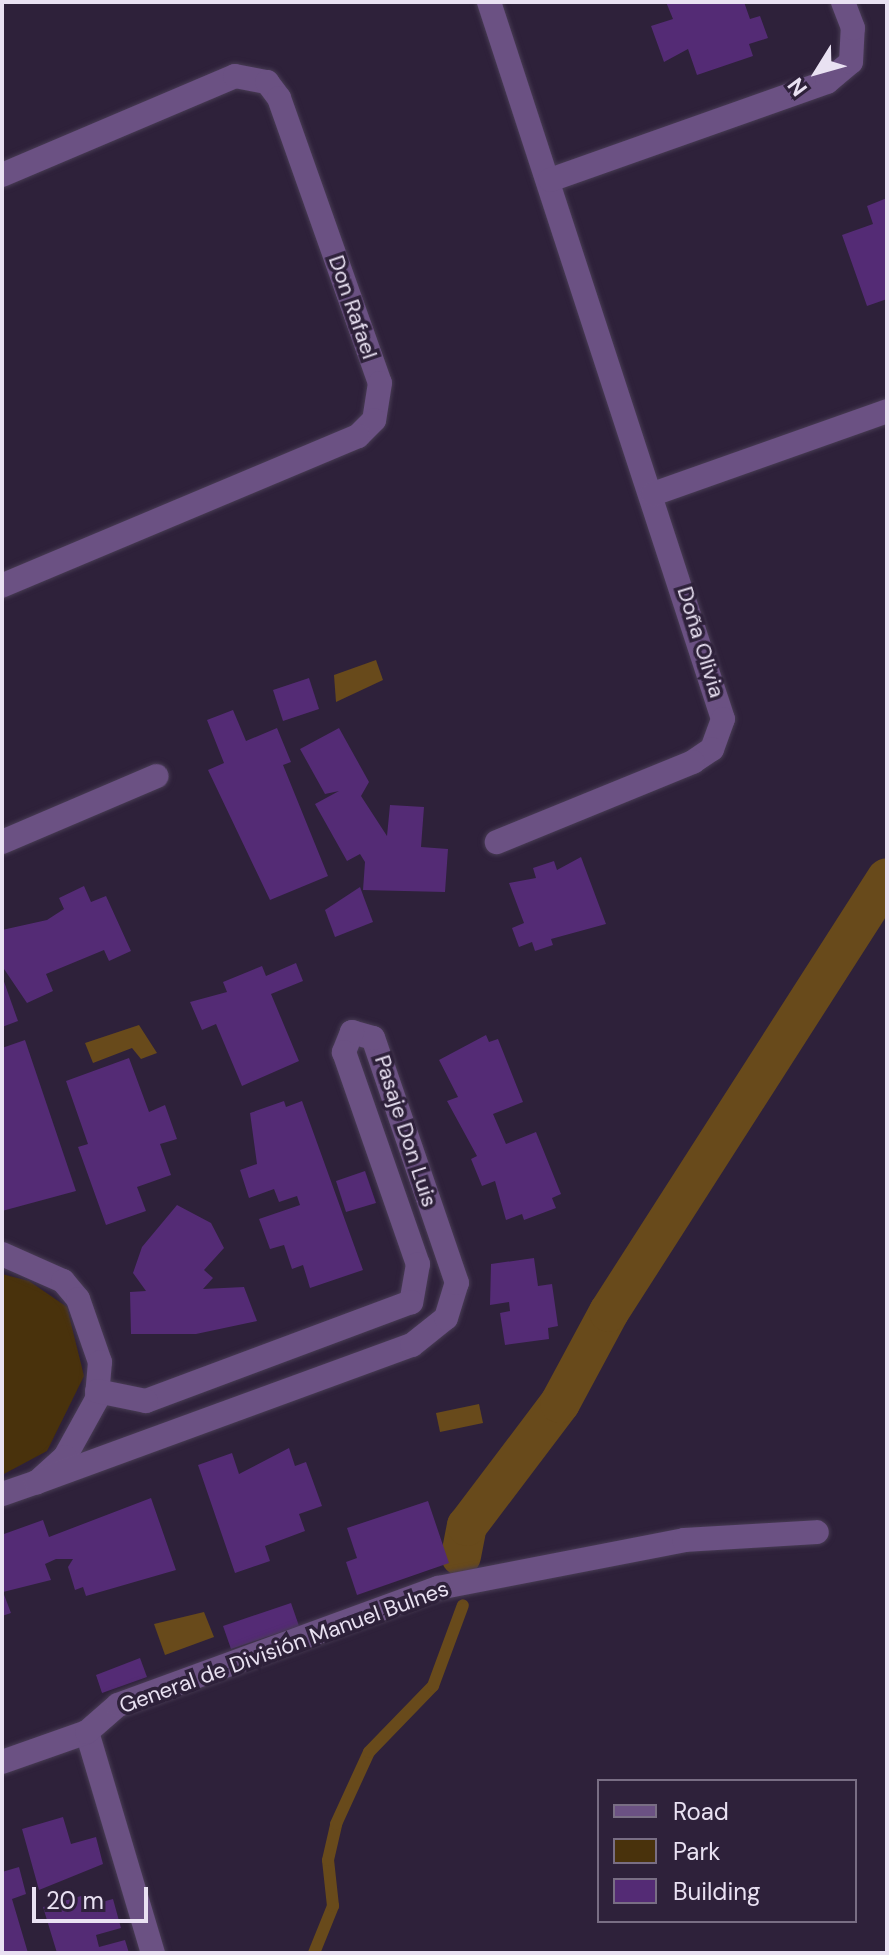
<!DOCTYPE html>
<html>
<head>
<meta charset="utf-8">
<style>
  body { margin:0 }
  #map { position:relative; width:889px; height:1955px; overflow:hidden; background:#2e213a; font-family:"DM Sans",sans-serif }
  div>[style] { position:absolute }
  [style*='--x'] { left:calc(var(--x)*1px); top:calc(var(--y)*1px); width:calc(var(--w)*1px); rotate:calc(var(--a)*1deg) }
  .green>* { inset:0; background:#49320c }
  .water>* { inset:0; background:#684a1b }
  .stream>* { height:12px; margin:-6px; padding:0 6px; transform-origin:6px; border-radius:6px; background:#684a1b }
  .canal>* { height:40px; margin:-20px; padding:0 20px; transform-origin:20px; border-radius:20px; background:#684a1b }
  .building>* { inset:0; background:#542b75 }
  .roads { filter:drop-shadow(0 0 2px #483c54) drop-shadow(0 0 2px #483c54) }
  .street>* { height:24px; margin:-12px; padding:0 12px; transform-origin:12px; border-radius:12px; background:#6b5183 }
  span { translate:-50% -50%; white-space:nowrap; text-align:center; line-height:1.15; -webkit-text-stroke:7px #2e213a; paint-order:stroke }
  .street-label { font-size:22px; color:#e9e1f2 }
  .frame { position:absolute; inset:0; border:4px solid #e9e1f2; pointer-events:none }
  .legend { position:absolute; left:597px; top:1779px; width:260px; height:144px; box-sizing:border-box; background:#2e213a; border:2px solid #796e84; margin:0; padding:10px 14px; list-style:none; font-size:24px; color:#e9e1f2 }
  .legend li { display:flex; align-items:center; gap:16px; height:40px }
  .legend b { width:40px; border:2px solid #796e84 }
  .north { position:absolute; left:777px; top:32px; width:80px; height:80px; -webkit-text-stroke:6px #2e213a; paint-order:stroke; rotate:233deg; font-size:22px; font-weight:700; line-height:32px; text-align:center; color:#e9e1f2 }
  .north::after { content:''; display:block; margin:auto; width:28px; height:36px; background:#e9e1f2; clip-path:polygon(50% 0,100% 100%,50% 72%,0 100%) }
  .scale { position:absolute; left:32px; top:1887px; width:116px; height:36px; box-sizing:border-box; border:4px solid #e9e1f2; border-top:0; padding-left:10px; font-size:24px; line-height:28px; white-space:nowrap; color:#e9e1f2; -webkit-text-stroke:6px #2e213a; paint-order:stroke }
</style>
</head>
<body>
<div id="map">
  <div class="green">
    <div style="clip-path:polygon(2px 1274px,29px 1281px,67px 1307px,84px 1376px,47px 1451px,2px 1475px)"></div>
  </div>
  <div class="water">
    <div style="clip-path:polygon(376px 660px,383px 680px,336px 702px,334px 675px)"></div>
    <div style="clip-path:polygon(139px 1025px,157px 1053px,141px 1059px,132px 1048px,93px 1063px,85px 1043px)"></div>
    <div style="clip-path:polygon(479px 1404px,483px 1423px,440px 1432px,436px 1413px)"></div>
    <div style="clip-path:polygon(204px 1612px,214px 1637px,165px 1655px,154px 1624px)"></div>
  </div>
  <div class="stream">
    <div style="--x:314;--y:1953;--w:51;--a:-68"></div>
    <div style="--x:333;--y:1906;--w:46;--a:-96.2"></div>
    <div style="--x:328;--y:1860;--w:37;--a:-77"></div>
    <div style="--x:336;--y:1824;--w:79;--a:-65.4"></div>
    <div style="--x:369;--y:1752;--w:92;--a:-45.9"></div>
    <div style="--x:433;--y:1686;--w:86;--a:-69.7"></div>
  </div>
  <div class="canal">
    <div style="--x:461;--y:1556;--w:31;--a:-79"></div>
    <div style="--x:467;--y:1526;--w:154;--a:-52.9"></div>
    <div style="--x:560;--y:1403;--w:103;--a:-61.7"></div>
    <div style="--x:609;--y:1312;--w:515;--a:-57.36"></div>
  </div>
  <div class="building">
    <div style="clip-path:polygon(666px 2px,744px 2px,750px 19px,760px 16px,768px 38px,749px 44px,753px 56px,697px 75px,688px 49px,664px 62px,651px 26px,673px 19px)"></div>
    <div style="clip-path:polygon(887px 198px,887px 299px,867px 306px,842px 235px,873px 224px,867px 206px)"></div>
    <div style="clip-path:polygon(309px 678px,319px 709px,283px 721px,273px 690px)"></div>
    <div style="clip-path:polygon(233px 710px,246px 741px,277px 728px,291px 762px,283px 765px,328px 876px,270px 900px,208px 770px,224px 763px,207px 720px)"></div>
    <div style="clip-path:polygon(339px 728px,369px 782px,361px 796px,387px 836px,390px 805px,424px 807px,421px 847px,448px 849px,445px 892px,363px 890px,365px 862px,360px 854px,347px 861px,315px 804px,339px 791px,325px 794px,300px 749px)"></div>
    <div style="clip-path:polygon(581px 857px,606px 924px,551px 939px,553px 945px,535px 951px,532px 942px,519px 947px,512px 928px,524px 923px,509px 883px,536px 878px,533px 868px,554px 861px,557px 870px)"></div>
    <div style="clip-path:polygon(84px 886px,91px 902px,106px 896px,131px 951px,109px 961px,104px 950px,46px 974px,53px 991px,27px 1003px,2px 966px,2px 930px,47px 920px,64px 909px,59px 898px)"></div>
    <div style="clip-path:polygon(360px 887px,373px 922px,335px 937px,325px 910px)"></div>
    <div style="clip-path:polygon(296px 963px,303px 981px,271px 994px,299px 1061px,242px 1086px,216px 1024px,202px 1030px,190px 1002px,227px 992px,223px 982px,262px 966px,266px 976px)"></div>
    <div style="clip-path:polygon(2px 976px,18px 1021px,2px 1027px)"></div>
    <div style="clip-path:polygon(486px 1035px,489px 1042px,498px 1039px,523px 1102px,493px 1114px,506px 1144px,536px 1132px,561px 1194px,552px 1198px,556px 1208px,524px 1220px,522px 1214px,506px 1220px,495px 1181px,482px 1186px,471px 1159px,477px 1156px,447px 1101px,458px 1097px,439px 1060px)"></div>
    <div style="clip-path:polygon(25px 1040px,76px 1191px,2px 1211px,2px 1048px)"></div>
    <div style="clip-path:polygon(129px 1058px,149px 1112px,165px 1105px,177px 1139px,160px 1144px,171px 1175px,137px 1187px,146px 1211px,106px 1225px,78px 1147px,88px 1144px,66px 1081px)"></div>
    <div style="clip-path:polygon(284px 1101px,286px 1107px,302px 1101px,363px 1270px,310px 1288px,303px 1265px,292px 1269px,284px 1245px,270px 1249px,259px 1219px,300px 1205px,297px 1196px,279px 1202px,274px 1189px,249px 1198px,240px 1170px,257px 1164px,250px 1113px)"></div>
    <div style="clip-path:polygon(365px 1171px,376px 1203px,346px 1212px,336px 1181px)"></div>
    <div style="clip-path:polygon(177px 1205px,211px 1223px,224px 1248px,204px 1270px,213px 1278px,203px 1289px,244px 1287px,257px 1321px,196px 1334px,131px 1334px,130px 1292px,146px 1291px,133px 1273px,142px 1247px)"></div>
    <div style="clip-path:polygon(534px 1258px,538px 1286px,552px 1284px,558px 1326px,548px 1328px,549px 1339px,505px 1345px,500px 1313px,510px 1311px,509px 1302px,490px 1305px,491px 1264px)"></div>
    <div style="clip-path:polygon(289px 1448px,295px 1466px,306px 1462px,322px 1506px,299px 1514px,305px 1531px,265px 1546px,270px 1561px,235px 1573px,198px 1465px,232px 1453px,239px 1474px)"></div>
    <div style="clip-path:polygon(151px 1498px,176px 1570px,86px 1596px,83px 1587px,75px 1590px,68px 1567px,73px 1559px,56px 1559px,45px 1564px,51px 1580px,3px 1592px,11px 1613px,2px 1616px,4px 1534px,43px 1520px,49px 1537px)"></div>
    <div style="clip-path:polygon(428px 1501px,449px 1563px,357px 1595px,346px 1562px,357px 1558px,347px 1528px)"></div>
    <div style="clip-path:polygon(291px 1603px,299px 1626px,231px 1649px,223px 1626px)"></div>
    <div style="clip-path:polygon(140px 1658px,147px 1677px,102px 1693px,96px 1675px)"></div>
    <div style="clip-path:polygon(63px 1817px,71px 1844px,96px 1837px,103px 1864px,39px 1890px,22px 1829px)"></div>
    <div style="clip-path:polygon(19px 1867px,26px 1894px,12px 1899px,28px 1953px,2px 1953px,2px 1872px)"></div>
    <div style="clip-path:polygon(88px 1894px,91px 1905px,113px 1899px,121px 1928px,96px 1935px,99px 1947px,125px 1940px,129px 1953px,57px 1953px,43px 1907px)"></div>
  </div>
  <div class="roads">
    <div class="street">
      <div style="--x:489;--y:2;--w:754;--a:71.93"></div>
      <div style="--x:723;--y:719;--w:32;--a:110"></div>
      <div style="--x:712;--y:749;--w:23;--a:146"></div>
      <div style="--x:693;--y:762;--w:212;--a:157.8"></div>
      <div style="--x:2;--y:175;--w:253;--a:-23"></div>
      <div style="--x:235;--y:76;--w:33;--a:11"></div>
      <div style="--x:267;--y:82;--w:20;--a:53"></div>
      <div style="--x:279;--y:98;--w:302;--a:70.5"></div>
      <div style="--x:380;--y:383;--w:37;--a:99"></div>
      <div style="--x:374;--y:420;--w:23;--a:135"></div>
      <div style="--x:358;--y:436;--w:386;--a:157.2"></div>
      <div style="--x:550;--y:180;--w:294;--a:-19.5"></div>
      <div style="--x:827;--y:82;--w:31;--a:-40"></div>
      <div style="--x:851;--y:62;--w:34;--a:-87"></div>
      <div style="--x:853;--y:28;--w:28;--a:-111"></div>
      <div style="--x:653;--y:494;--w:248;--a:-19.5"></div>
      <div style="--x:2;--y:842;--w:168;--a:-23.1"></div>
      <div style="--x:2;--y:1254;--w:67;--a:23.9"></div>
      <div style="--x:63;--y:1281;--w:23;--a:50"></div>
      <div style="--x:78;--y:1299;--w:67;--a:70.8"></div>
      <div style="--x:100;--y:1362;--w:37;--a:95"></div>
      <div style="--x:97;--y:1399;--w:66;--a:118.9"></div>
      <div style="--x:65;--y:1457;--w:38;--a:138"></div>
      <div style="--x:37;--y:1482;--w:37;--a:161"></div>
      <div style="--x:37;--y:1482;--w:399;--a:-20.1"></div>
      <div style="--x:412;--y:1345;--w:43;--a:-38.5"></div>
      <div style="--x:446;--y:1318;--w:37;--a:-73"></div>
      <div style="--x:457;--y:1283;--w:259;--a:-108.9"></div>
      <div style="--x:373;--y:1038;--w:22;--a:-164"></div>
      <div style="--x:352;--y:1032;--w:22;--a:112"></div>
      <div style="--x:344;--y:1052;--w:225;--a:70.8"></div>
      <div style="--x:418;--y:1264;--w:39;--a:100"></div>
      <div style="--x:411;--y:1302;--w:283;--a:159.5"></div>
      <div style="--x:146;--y:1401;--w:50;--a:-168.5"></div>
      <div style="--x:87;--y:1732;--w:231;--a:73.4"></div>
      <div style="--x:2;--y:1762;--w:90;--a:-19.4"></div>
      <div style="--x:87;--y:1732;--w:41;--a:-41.1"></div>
      <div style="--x:118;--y:1705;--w:341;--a:-20.1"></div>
      <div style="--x:438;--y:1588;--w:251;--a:-11"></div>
      <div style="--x:684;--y:1540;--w:133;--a:-3.4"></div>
    </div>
  </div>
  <div class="street-label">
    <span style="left:353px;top:307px;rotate:71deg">Don Rafael</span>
    <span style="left:701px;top:642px;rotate:73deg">Doña Olivia</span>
    <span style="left:406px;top:1131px;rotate:72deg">Pasaje Don Luis</span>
    <span style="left:284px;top:1647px;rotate:-20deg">General de División Manuel Bulnes</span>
  </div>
  <div class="frame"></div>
  <ul class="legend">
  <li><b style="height:10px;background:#6b5183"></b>Road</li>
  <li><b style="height:22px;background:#49320c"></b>Park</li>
  <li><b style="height:22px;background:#542b75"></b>Building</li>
  </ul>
  <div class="north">N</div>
  <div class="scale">20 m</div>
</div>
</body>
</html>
